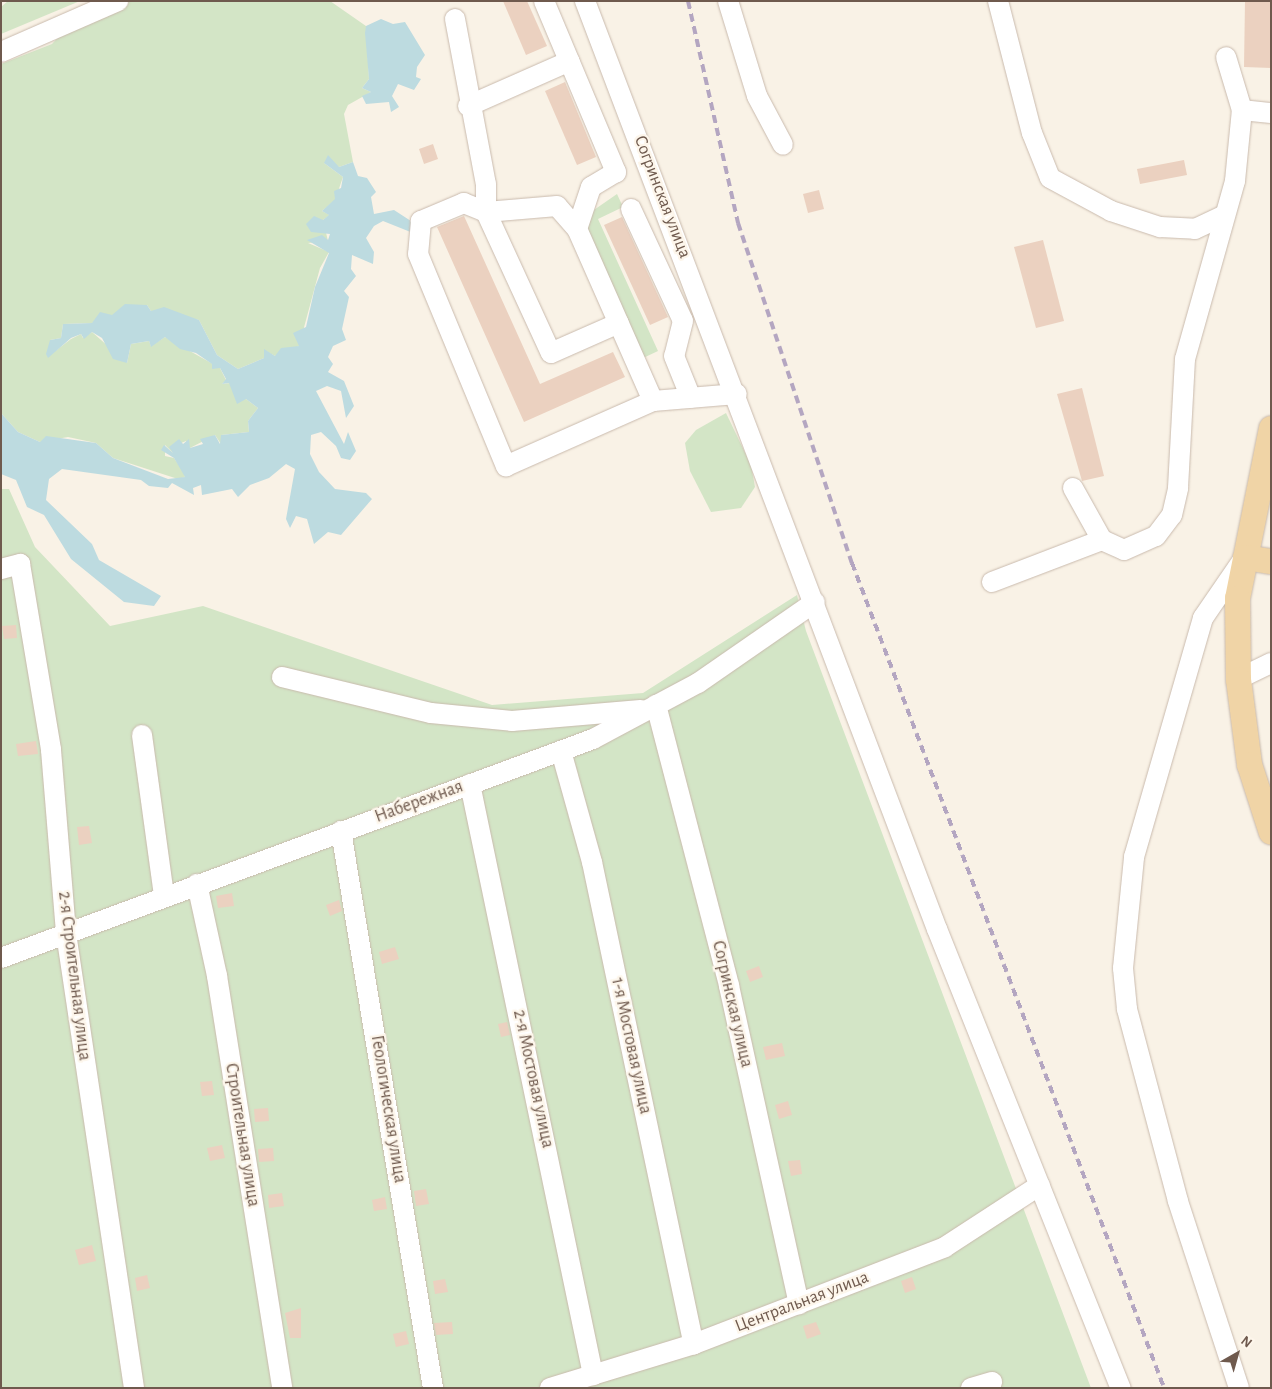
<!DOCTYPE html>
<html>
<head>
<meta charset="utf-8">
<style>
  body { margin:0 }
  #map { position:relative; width:1272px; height:1389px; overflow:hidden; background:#f9f2e6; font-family:"Alegreya Sans",sans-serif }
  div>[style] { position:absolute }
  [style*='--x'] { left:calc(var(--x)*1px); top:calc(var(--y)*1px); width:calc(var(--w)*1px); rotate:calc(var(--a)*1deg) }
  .green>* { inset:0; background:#d3e5c6 }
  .water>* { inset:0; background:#bddbe0 }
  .building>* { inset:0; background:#ebd1c0 }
  .roads { filter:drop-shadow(0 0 1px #c9baad) drop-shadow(0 0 1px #c9baad) }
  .minor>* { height:20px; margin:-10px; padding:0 10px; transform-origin:10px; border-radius:10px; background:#fff }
  .major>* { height:25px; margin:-12.5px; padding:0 12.5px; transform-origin:12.5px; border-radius:12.5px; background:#f0d4a6 }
  .rail>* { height:4px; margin-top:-2px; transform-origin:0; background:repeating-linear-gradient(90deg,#b4a6c1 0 8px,transparent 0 13px) }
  span { translate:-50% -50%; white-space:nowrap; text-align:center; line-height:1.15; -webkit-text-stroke:4.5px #fdf6eb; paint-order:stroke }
  .street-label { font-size:18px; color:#6f5a4e }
  .frame { position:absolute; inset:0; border:2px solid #6f5a4e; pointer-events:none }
  .north { position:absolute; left:1212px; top:1329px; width:50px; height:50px; -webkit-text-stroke:4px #fdf6eb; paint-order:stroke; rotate:38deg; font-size:14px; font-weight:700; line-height:20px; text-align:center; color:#6f5a4e }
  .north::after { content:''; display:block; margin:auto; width:18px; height:22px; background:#6f5a4e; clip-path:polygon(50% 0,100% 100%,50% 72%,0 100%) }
</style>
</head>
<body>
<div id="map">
  <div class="green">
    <div style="clip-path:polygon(8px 1px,80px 1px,1px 34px,1px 7px)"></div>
    <div style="clip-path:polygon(124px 1px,330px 1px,366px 26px,369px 79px,362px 88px,371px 92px,348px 105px,344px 114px,353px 162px,339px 167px,324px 163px,343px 177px,335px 200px,322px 211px,330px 215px,323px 220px,328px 241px,308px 243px,329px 252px,320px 268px,299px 346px,275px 356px,264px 350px,264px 358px,238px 369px,217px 355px,199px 320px,151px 311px,147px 305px,92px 323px,63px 324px,61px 338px,50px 340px,54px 352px,71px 339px,81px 334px,83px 338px,92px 332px,127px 363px,131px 344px,149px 341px,151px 346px,165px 337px,220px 368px,226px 380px,222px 384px,230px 383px,239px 400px,246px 399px,258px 408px,248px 421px,249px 432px,221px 435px,221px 444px,215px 435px,190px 448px,186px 441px,179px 444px,179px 439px,174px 454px,165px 445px,165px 456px,174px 458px,184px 473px,185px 477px,178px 479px,113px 458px,96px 443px,68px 437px,40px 442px,18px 432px,1px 413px,1px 64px,52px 44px,63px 32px)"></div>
    <div style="clip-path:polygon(617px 194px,623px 207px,598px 219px,658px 351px,641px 359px,584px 231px,591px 212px)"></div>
    <div style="clip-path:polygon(726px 413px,751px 465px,755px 487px,741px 508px,711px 512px,690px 471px,685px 443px,696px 430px)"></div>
    <div style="clip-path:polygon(1px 489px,9px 489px,35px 547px,110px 626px,203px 606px,492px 705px,643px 693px,797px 595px,806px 631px,1091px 1388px,1px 1388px)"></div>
  </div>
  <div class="water">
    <div style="clip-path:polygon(381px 19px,393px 24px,405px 22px,425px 55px,417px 67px,416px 77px,421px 79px,414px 90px,398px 84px,392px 96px,399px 107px,391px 112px,389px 102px,366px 104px,362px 96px,371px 92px,362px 88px,369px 79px,365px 33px,366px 26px)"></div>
    <div style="clip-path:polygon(328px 155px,339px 167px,353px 162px,358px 176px,367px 178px,376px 192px,371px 197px,374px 214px,394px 210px,414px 223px,413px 233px,383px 221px,374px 226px,366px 238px,374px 252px,373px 264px,352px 255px,351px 269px,356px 276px,344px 291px,349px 297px,342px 329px,346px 340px,333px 346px,328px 357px,333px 364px,328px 372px,344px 381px,354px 406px,346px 418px,341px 391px,327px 386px,316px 391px,344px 444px,348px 432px,356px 451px,350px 460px,341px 458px,336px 446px,321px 432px,311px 435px,310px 454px,319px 472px,335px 489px,366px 493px,372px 499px,341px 535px,328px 532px,314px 544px,307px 519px,296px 516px,290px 528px,286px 519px,295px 469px,286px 464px,269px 478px,250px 485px,238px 497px,232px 489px,202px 495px,201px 485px,193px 488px,194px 495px,172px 483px,168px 488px,149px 486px,141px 480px,62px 469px,49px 479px,46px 500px,92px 544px,99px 560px,161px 596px,154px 606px,124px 602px,71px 559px,44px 515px,27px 507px,16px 480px,1px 474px,1px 413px,18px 432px,40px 442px,46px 436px,96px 443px,113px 458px,168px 479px,185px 477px,174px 458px,161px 450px,164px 445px,173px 453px,169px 447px,179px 439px,183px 444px,189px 439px,190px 448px,203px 444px,200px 439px,215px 435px,220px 444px,221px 435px,249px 432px,248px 421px,258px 408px,246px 399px,237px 404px,229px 383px,222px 384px,226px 379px,220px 368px,212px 369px,212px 364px,196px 353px,180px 349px,165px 337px,151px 347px,149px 341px,131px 344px,127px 363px,113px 359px,102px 338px,92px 332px,84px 339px,81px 334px,71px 338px,48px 358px,46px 354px,50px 340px,61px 338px,63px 324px,92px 323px,100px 312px,112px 315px,125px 304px,147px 305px,151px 311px,164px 307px,199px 320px,217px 355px,238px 369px,264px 358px,264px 349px,275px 356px,281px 348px,299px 346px,293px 333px,306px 327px,315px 287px,329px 253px,307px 240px,322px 235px,328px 240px,330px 234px,311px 232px,306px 224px,314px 216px,323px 220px,329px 215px,322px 211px,335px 199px,334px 191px,341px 188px,343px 177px,324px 163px)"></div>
  </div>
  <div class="building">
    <div style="clip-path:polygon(503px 1px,527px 1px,547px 46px,526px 55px)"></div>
    <div style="clip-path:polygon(1245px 1px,1271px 1px,1271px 68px,1244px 67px)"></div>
    <div style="clip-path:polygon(565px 82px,596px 157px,577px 165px,545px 91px)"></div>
    <div style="clip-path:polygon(433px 144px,438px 159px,424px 164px,419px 149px)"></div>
    <div style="clip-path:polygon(1184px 160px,1187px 175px,1140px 184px,1137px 169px)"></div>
    <div style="clip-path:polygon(819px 190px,824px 209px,808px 213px,803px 194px)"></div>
    <div style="clip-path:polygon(464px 216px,540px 384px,613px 352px,625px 377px,524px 422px,437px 227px)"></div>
    <div style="clip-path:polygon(622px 217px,668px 317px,650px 325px,604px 225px)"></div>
    <div style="clip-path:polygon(1043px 240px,1064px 321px,1036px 328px,1014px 247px)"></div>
    <div style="clip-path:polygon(1082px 388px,1104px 476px,1082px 481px,1057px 394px)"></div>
    <div style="clip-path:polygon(16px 625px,17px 638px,4px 639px,2px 626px)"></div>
    <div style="clip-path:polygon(36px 741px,38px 754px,18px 756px,16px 744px)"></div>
    <div style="clip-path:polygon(89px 826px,92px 843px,79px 845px,77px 827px)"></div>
    <div style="clip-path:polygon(232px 893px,234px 906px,218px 908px,216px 896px)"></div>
    <div style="clip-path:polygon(339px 900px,342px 911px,330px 916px,326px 905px)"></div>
    <div style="clip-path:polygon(395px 947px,399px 959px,382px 964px,379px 952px)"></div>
    <div style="clip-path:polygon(759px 966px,763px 977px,750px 982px,746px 971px)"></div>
    <div style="clip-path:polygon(507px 1022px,510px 1035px,501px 1037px,498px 1024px)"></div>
    <div style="clip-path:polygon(782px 1043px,785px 1056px,766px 1060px,763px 1047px)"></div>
    <div style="clip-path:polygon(212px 1081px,214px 1095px,202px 1096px,200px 1082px)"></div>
    <div style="clip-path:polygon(788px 1101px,792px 1115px,779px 1119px,775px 1105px)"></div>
    <div style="clip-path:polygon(268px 1108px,269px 1121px,255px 1122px,254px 1109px)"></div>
    <div style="clip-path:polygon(222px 1145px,225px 1158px,210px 1161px,207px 1148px)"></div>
    <div style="clip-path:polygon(273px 1148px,274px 1161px,259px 1162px,258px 1149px)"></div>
    <div style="clip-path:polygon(800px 1160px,802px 1174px,791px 1176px,788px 1161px)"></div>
    <div style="clip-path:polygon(426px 1189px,429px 1204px,416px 1206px,414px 1191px)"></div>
    <div style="clip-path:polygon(282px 1193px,284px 1206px,269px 1208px,268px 1195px)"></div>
    <div style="clip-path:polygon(385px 1197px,387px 1209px,374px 1211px,372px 1200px)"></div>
    <div style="clip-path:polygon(92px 1245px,96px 1261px,79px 1265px,75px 1250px)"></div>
    <div style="clip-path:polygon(147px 1275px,150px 1288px,137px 1291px,135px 1278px)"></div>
    <div style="clip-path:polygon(912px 1277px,916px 1289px,905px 1293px,901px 1281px)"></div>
    <div style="clip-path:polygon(445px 1279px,448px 1292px,435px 1294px,433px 1281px)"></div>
    <div style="clip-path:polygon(301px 1308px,301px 1338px,290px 1338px,285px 1313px)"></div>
    <div style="clip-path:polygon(452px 1322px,453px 1334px,436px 1335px,434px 1323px)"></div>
    <div style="clip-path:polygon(816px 1322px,821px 1334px,807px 1339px,803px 1326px)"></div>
    <div style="clip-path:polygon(406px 1331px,409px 1344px,396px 1347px,393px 1334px)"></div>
  </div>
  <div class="roads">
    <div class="minor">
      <div style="--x:544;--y:1;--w:186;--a:67.2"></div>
      <div style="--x:616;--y:172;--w:29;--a:149"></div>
      <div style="--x:591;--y:187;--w:44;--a:108.4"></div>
      <div style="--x:585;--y:1;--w:993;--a:69.23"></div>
      <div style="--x:937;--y:929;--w:495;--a:68.2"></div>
      <div style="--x:728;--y:1;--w:99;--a:73"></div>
      <div style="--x:757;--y:96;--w:55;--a:62"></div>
      <div style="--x:998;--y:1;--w:136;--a:75.6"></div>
      <div style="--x:1032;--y:133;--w:48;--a:68.2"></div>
      <div style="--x:1050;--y:178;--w:69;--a:28.4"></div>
      <div style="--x:1111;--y:211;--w:52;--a:18.1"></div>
      <div style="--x:1160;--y:227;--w:35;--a:3"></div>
      <div style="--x:1195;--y:229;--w:31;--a:-25"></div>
      <div style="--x:455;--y:19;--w:168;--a:79.4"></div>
      <div style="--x:486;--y:184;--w:28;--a:90"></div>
      <div style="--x:486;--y:212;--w:155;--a:65.3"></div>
      <div style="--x:551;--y:353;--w:74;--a:-23.8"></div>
      <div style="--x:1;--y:52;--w:128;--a:-23.6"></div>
      <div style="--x:468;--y:106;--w:111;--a:-23.8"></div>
      <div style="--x:1242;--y:110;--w:29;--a:6"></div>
      <div style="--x:631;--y:209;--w:123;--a:65.1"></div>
      <div style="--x:683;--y:321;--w:36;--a:104"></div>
      <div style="--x:674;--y:356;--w:45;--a:68"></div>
      <div style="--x:653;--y:401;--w:188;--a:-113.8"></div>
      <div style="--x:577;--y:229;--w:30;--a:-131"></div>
      <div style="--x:557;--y:206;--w:71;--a:175.2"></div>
      <div style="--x:486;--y:212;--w:24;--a:-158"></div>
      <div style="--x:464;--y:203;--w:47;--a:157.3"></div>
      <div style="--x:421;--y:221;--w:33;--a:95"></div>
      <div style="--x:418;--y:254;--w:230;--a:67.5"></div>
      <div style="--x:506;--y:466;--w:161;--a:-23.9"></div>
      <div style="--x:653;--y:401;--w:84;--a:-4.8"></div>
      <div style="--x:1073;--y:488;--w:60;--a:60.9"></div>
      <div style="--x:1102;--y:540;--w:24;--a:24"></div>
      <div style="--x:1124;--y:550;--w:35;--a:-24"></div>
      <div style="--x:1156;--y:536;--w:26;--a:-53"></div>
      <div style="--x:1172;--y:515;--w:28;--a:-77"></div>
      <div style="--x:1178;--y:488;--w:129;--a:-86.9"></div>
      <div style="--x:1185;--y:359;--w:185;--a:-74.3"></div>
      <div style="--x:1235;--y:181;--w:71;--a:-84.4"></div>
      <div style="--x:1242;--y:110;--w:55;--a:-106.8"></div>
      <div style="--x:1;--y:569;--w:20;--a:-15"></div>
      <div style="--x:20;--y:564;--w:189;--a:80.5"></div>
      <div style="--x:51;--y:750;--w:184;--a:85.3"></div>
      <div style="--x:66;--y:933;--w:460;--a:81.5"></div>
      <div style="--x:992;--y:582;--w:118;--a:-20.9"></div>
      <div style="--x:282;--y:677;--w:153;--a:13.6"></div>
      <div style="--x:431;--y:713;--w:81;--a:5.6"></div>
      <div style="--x:512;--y:721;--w:129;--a:-4.9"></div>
      <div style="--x:1238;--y:679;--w:37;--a:-26"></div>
      <div style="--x:656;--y:705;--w:290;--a:75.4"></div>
      <div style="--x:729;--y:986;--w:326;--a:77.6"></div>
      <div style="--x:142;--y:735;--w:162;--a:82.2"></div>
      <div style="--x:561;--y:751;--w:115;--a:74.4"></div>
      <div style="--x:592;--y:862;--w:493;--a:78.1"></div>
      <div style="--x:470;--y:784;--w:604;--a:78.24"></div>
      <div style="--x:341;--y:831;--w:565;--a:80.62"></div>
      <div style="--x:197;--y:884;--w:94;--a:77.7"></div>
      <div style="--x:217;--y:976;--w:417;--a:81"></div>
      <div style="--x:1;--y:958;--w:631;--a:-20.3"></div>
      <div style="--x:593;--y:739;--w:119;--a:-28.1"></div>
      <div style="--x:698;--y:683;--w:142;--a:-34.7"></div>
      <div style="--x:550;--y:1388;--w:151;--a:-17"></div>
      <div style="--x:694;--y:1344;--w:269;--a:-21.1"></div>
      <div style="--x:945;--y:1247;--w:113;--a:-33.1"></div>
      <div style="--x:971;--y:1388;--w:22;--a:-16"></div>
      <div style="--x:1239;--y:1388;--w:197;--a:-108.1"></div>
      <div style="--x:1178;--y:1201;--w:199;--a:-104.9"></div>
      <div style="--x:1127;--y:1009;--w:41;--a:-95.6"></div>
      <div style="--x:1123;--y:968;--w:112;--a:-84.3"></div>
      <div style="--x:1134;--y:857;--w:249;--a:-73.9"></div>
      <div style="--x:1203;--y:618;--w:69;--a:-55.6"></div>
    </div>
    <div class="major">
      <div style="--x:1271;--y:428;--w:173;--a:101.3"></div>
      <div style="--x:1237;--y:598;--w:81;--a:89.3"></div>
      <div style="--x:1238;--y:679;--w:86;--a:82.6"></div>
      <div style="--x:1249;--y:764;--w:71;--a:72.1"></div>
      <div style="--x:1245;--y:557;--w:26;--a:9"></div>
    </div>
  </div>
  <div class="rail">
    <div style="--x:688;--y:1;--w:228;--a:77.3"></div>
    <div style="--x:738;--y:223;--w:359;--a:71.5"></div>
    <div style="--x:852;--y:563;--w:882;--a:69.28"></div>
  </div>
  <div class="street-label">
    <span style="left:662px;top:197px;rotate:69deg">Согринская улица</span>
    <span style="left:419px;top:802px;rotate:-20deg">Набережная</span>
    <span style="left:74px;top:976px;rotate:83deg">2-я Строительная улица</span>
    <span style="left:732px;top:1004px;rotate:77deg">Согринская улица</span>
    <span style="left:631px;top:1046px;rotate:78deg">1-я Мостовая улица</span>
    <span style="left:533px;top:1079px;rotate:78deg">2-я Мостовая улица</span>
    <span style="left:388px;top:1109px;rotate:81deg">Геологическая улица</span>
    <span style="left:242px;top:1135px;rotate:81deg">Строительная улица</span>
    <span style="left:802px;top:1302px;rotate:-21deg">Центральная улица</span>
  </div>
  <div class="frame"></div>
  <div class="north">N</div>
</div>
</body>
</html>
